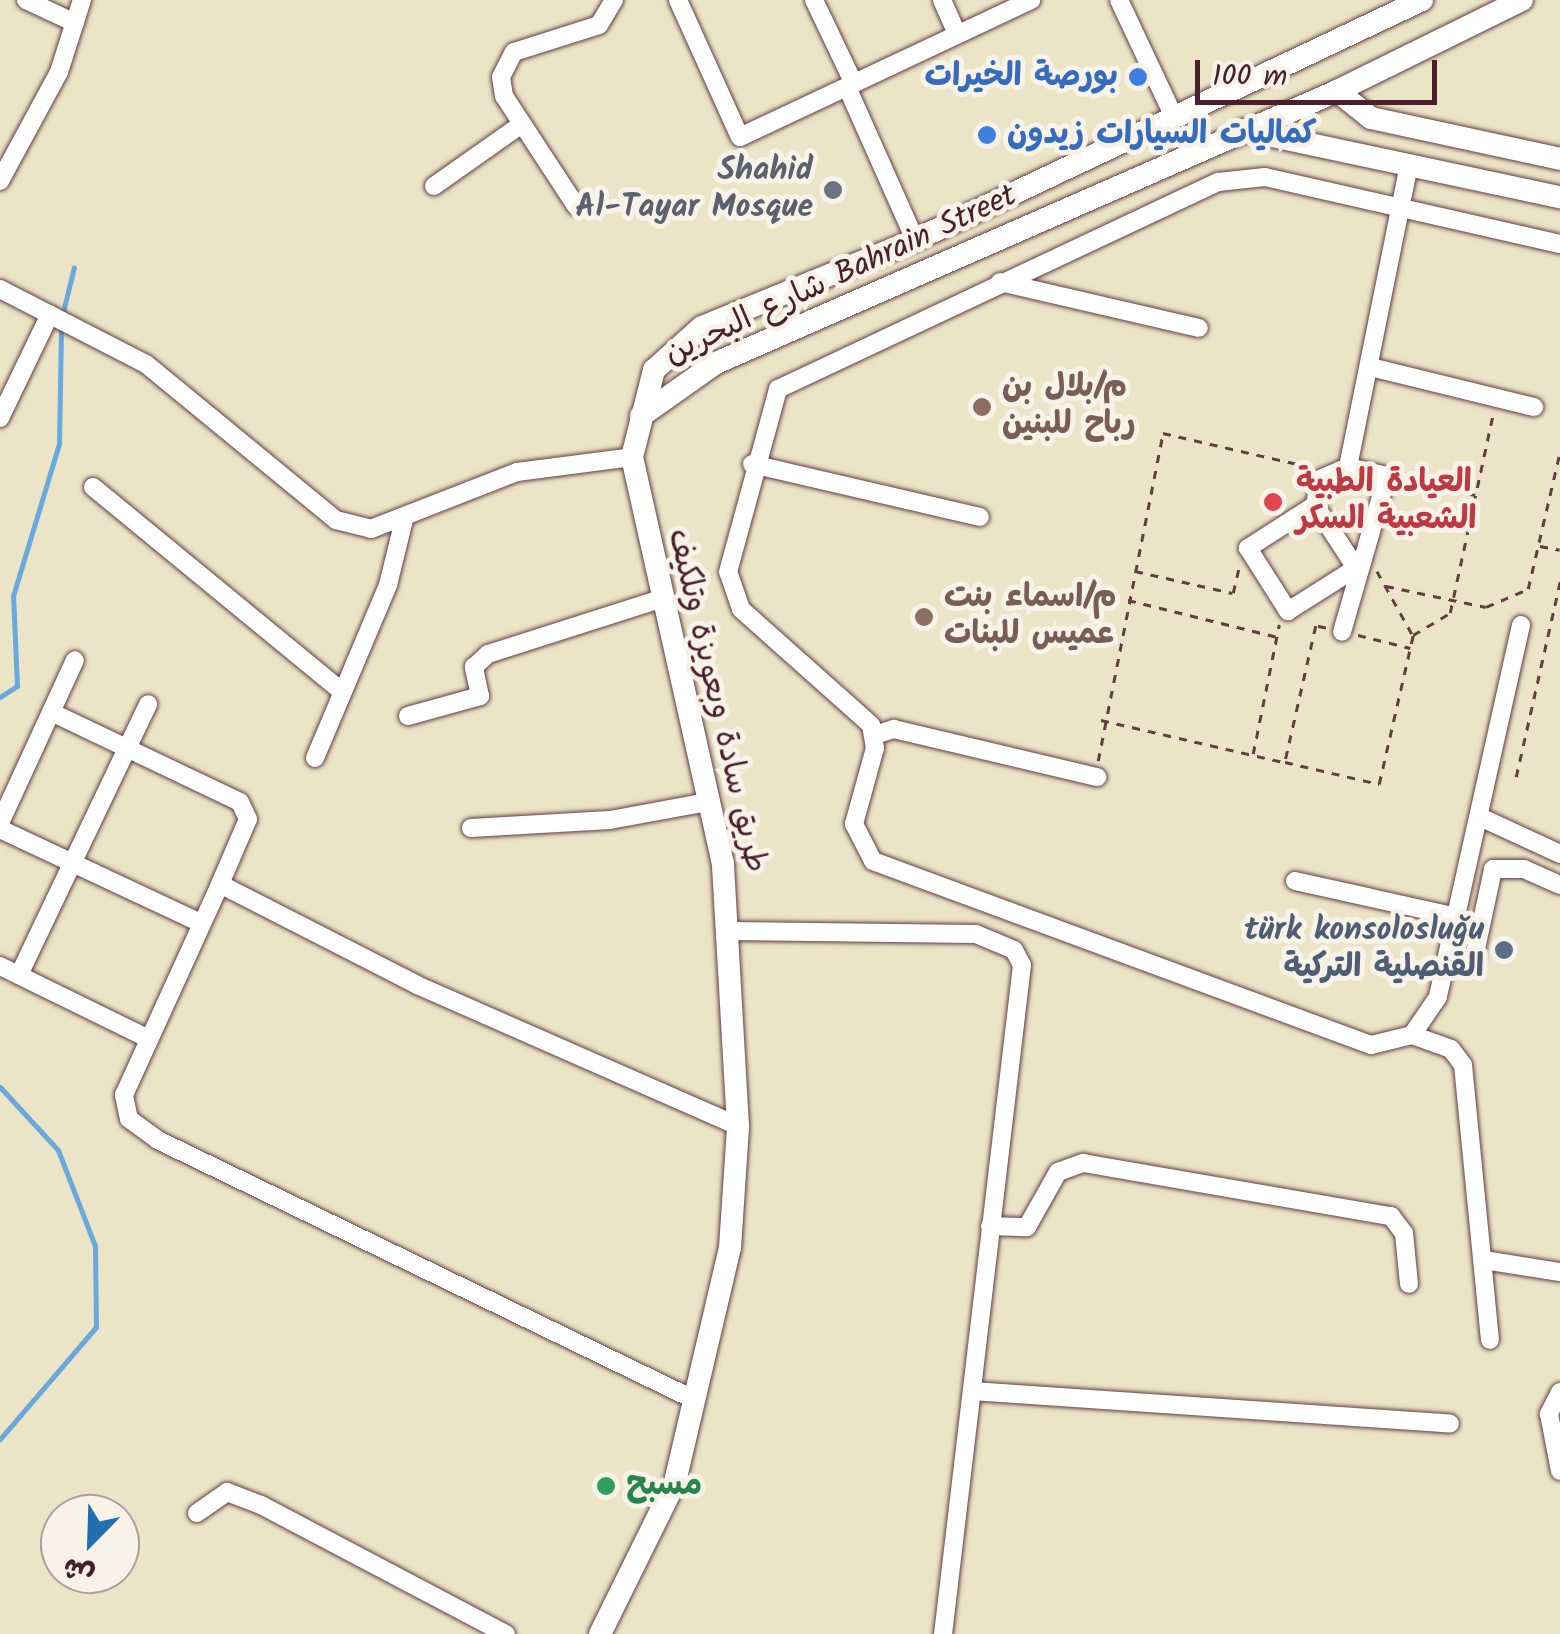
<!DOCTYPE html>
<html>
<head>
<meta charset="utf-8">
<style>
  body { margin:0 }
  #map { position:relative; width:1560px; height:1634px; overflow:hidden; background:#ece4c6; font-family:Kalam,"Playpen Sans Arabic",sans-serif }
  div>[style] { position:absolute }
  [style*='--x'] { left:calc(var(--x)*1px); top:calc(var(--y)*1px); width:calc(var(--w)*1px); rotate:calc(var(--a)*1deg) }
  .stream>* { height:5px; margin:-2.5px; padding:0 2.5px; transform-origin:2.5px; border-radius:2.5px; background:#69a9dc }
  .path>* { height:2.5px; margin-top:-1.25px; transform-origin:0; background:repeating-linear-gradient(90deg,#623d42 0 8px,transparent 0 16px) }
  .roads { filter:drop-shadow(0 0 2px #623d42) drop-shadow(0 0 2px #623d42) }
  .minor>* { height:18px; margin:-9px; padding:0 9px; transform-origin:9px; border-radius:9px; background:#fff }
  .major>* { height:22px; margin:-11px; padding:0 11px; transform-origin:11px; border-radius:11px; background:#fff }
  .dots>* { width:28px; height:28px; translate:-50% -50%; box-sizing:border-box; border:5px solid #f7f3e8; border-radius:50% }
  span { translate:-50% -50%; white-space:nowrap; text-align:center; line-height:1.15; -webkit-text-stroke:10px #f7f3e8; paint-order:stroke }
  .shop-label { font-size:32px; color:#366cbe; font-weight:700 }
  .right { translate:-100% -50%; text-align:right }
  .left { translate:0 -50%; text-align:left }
  .worship-label { font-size:32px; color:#5b616d; font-weight:700 }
  .street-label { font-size:32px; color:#4a1f2b }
  .education-label { font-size:32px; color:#785e54; font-weight:700 }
  .health-label { font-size:32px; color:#be3a42; font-weight:700 }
  .service-label { font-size:32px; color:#4e5e75; font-weight:700 }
  .leisure-label { font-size:32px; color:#27864d; font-weight:700 }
  .north { position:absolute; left:40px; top:1494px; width:100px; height:100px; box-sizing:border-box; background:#f7f3e8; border:2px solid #b29e9c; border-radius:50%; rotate:203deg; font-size:28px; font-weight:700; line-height:40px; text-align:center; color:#4a1f2b }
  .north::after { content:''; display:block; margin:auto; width:35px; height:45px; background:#1f6fb2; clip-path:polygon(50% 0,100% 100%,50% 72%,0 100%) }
  .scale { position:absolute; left:1195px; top:60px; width:242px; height:45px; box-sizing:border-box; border:5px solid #4a1f2b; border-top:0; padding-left:12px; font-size:30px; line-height:35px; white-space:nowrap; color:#4a1f2b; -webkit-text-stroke:8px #f7f3e8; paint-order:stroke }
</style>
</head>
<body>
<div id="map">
  <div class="stream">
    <div style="--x:62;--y:316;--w:50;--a:-76.2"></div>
    <div style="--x:0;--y:697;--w:20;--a:-33"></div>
    <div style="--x:17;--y:686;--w:90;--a:-92.5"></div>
    <div style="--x:13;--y:596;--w:159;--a:-73.2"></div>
    <div style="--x:59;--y:444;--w:117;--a:-89"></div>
    <div style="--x:0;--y:1087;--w:86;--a:47.4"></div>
    <div style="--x:58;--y:1150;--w:103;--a:68.9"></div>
    <div style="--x:95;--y:1246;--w:81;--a:89.3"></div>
    <div style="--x:96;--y:1327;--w:148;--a:130.6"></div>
  </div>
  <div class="path">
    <div style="--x:1405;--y:480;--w:72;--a:12.1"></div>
    <div style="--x:1540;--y:546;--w:20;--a:11"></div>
    <div style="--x:1135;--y:571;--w:100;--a:12.7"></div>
    <div style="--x:1233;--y:593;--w:27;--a:-77"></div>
    <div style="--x:1377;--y:571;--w:72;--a:60.9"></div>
    <div style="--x:1386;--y:586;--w:102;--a:11.9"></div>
    <div style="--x:1486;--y:607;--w:46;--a:-23.2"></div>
    <div style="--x:1528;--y:589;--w:142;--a:-76.9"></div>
    <div style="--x:1128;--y:600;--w:154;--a:13.9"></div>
    <div style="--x:1326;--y:628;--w:10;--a:-169"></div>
    <div style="--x:1316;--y:626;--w:139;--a:102.8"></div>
    <div style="--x:1285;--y:762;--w:97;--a:13.2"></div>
    <div style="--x:1379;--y:784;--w:153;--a:-77.1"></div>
    <div style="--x:1413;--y:635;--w:43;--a:-30.7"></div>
    <div style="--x:1450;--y:613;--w:204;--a:-77.8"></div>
    <div style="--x:1358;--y:635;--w:54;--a:14"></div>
    <div style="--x:1101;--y:720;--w:187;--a:13"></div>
    <div style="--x:1253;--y:754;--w:132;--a:-78.6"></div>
    <div style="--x:1098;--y:761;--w:334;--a:-78.8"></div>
    <div style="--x:1163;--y:433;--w:147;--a:13"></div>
    <div style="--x:1516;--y:777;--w:200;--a:-77.3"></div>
  </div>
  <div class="roads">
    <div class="minor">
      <div style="--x:26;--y:0;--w:54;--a:25.1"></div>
      <div style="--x:678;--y:0;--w:150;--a:65.7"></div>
      <div style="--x:740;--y:137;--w:322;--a:-25.2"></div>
      <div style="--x:814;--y:0;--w:93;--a:64.5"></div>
      <div style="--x:942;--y:0;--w:36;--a:66"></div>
      <div style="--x:1119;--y:0;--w:127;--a:64.8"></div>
      <div style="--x:847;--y:87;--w:167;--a:66"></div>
      <div style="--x:0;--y:181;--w:124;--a:-61.6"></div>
      <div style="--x:59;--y:72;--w:76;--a:-72.3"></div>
      <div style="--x:434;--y:186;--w:108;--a:-35.2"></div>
      <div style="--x:576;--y:206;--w:131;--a:-123.2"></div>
      <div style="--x:504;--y:96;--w:19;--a:-99"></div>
      <div style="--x:501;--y:77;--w:28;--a:-63"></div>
      <div style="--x:514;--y:52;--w:89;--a:-17.6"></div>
      <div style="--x:599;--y:25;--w:29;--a:-59"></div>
      <div style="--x:1000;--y:282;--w:204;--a:13"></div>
      <div style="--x:0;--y:289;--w:164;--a:27.2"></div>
      <div style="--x:146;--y:364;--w:246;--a:39.4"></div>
      <div style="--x:336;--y:520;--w:36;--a:14"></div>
      <div style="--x:371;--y:529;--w:157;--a:-21.3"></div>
      <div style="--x:517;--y:472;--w:116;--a:-7.4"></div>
      <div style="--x:1370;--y:367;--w:169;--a:13.7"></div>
      <div style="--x:0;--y:418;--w:115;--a:-64.3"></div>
      <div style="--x:752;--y:464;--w:234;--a:13.1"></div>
      <div style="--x:1348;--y:467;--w:308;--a:-78.6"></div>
      <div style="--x:93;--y:487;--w:323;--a:39.4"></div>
      <div style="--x:1315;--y:505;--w:80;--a:147.3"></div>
      <div style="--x:1248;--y:548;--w:75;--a:57.6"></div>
      <div style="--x:1288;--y:611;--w:80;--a:-32.3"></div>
      <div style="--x:1356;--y:568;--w:75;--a:-123.1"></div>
      <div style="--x:1315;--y:505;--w:26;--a:-79"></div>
      <div style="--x:1320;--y:479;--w:30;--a:-23"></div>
      <div style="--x:1348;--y:467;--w:40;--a:13"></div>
      <div style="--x:1387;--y:476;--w:162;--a:106.1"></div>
      <div style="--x:1521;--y:625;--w:381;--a:102.6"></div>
      <div style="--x:1438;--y:997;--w:46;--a:124.4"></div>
      <div style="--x:1412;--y:1035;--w:42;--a:166.3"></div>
      <div style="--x:1371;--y:1045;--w:531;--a:-159.72"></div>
      <div style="--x:873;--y:861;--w:42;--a:-117.2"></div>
      <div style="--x:854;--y:824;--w:79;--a:-74.6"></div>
      <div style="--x:875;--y:748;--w:23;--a:-100"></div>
      <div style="--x:871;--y:725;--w:174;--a:-138.3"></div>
      <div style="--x:741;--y:609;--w:39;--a:-109"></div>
      <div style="--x:728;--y:572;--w:190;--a:-74.7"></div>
      <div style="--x:778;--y:389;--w:486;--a:-25.2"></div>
      <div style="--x:1218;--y:182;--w:47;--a:-6.1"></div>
      <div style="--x:1265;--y:177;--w:303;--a:12.8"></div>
      <div style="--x:51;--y:712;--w:209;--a:25.5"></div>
      <div style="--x:240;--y:802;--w:19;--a:65"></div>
      <div style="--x:248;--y:819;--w:71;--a:113.3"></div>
      <div style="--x:408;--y:716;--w:75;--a:-15.5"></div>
      <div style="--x:480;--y:696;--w:30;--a:-102"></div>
      <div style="--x:474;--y:667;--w:19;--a:-43"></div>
      <div style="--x:488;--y:654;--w:181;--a:-17.7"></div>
      <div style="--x:875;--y:735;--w:20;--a:-18"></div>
      <div style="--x:894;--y:729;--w:209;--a:13.3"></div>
      <div style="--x:315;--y:758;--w:188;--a:-67.1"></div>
      <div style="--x:388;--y:585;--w:67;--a:-76.2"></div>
      <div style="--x:1480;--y:817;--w:88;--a:24.8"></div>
      <div style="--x:0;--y:823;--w:179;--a:-65.3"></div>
      <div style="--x:471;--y:828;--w:139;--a:-3.3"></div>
      <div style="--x:610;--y:820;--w:100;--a:-10.4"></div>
      <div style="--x:0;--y:829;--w:222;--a:25.1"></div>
      <div style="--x:1295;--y:881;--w:166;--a:12.5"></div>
      <div style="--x:730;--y:931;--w:246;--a:0.7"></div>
      <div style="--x:976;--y:934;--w:41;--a:22.8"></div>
      <div style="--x:1014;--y:950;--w:17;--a:62"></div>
      <div style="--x:1022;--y:965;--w:674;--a:96.73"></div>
      <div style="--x:1474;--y:958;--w:91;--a:-77.9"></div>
      <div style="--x:1493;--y:869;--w:31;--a:0"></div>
      <div style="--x:1524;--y:869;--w:39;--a:24"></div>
      <div style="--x:0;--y:966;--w:166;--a:26.1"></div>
      <div style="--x:19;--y:975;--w:300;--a:-64.5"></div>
      <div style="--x:1412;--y:1035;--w:41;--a:19.7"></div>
      <div style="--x:1451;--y:1049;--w:20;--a:53"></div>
      <div style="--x:1463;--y:1065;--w:276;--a:84.4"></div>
      <div style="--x:990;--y:1226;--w:37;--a:2"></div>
      <div style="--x:1027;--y:1227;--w:63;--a:-60.6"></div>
      <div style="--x:1058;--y:1172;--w:27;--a:-20"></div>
      <div style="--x:1083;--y:1163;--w:313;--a:9.8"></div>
      <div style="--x:1391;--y:1216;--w:21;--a:53"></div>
      <div style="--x:1404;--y:1233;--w:51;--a:84.4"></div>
      <div style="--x:1484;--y:1260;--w:77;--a:9"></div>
      <div style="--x:972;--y:1391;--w:479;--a:3.9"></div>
      <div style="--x:1560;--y:1392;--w:25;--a:117"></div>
      <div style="--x:1549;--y:1414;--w:58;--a:79.1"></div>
      <div style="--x:695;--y:1400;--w:597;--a:-154.17"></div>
      <div style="--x:158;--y:1140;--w:36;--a:-144"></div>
      <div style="--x:129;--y:1119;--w:25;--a:-102"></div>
      <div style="--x:124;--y:1095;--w:232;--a:-65.5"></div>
      <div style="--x:220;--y:884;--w:221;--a:27.1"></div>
      <div style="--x:417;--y:985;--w:351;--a:23.7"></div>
      <div style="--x:197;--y:1513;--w:37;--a:-35"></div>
      <div style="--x:227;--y:1492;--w:36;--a:21"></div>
      <div style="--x:261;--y:1505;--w:277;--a:27.8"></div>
    </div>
    <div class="major">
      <div style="--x:1337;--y:91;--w:43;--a:38.5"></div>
      <div style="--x:1371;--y:118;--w:193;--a:12.2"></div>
      <div style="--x:1244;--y:130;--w:323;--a:12"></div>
      <div style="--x:641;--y:416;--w:92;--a:-35.2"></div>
      <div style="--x:716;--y:363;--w:678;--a:-23.65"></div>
      <div style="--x:1337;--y:91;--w:206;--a:-26.2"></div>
      <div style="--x:600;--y:1634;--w:169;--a:-63.7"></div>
      <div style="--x:675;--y:1482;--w:240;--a:-76.8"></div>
      <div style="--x:730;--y:1248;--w:122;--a:-86.2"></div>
      <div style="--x:738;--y:1126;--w:262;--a:-93.3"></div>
      <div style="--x:723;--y:864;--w:417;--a:-102.6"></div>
      <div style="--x:632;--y:457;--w:90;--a:-75.8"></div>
      <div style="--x:654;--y:370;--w:64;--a:-41.9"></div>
      <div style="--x:702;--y:327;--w:230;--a:-22.2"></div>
      <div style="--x:915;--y:240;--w:561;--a:-25.33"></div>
    </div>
  </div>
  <div class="dots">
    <div style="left:1138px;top:77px;background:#3f7fe0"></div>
    <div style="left:987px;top:135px;background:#3f7fe0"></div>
    <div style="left:833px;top:190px;background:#6b7280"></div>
    <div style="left:982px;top:407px;background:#8d6e63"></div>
    <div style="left:1273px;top:502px;background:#e0444e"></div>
    <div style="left:924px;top:617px;background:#8d6e63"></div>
    <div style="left:1504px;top:950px;background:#5c6f8a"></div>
    <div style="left:606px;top:1486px;background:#2e9e5b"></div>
  </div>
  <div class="shop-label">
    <span class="right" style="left:1118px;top:77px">بورصة الخيرات</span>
    <span class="left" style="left:1007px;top:135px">كماليات السيارات زيدون</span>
  </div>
  <div class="worship-label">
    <span class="right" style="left:813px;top:190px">Shahid<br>Al-Tayar Mosque</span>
  </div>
  <div class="street-label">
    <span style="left:841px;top:276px;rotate:-25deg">شارع البحرين Bahrain Street</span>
    <span style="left:716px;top:701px;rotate:77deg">طريق سادة وبعويزة وتلكيف</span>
  </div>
  <div class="education-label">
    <span class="left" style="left:1002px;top:407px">م/بلال بن<br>رباح للبنين</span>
    <span class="left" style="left:944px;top:617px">م/اسماء بنت<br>عميس للبنات</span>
  </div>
  <div class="health-label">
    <span class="left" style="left:1296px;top:502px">العيادة الطبية<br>الشعبية السكر</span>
  </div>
  <div class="service-label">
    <span class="right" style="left:1484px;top:950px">türk konsolosluğu<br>القنصلية التركية</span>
  </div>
  <div class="leisure-label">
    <span class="left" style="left:626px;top:1486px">مسبح</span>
  </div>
  <div class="north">ش</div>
  <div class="scale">100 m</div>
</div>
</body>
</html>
